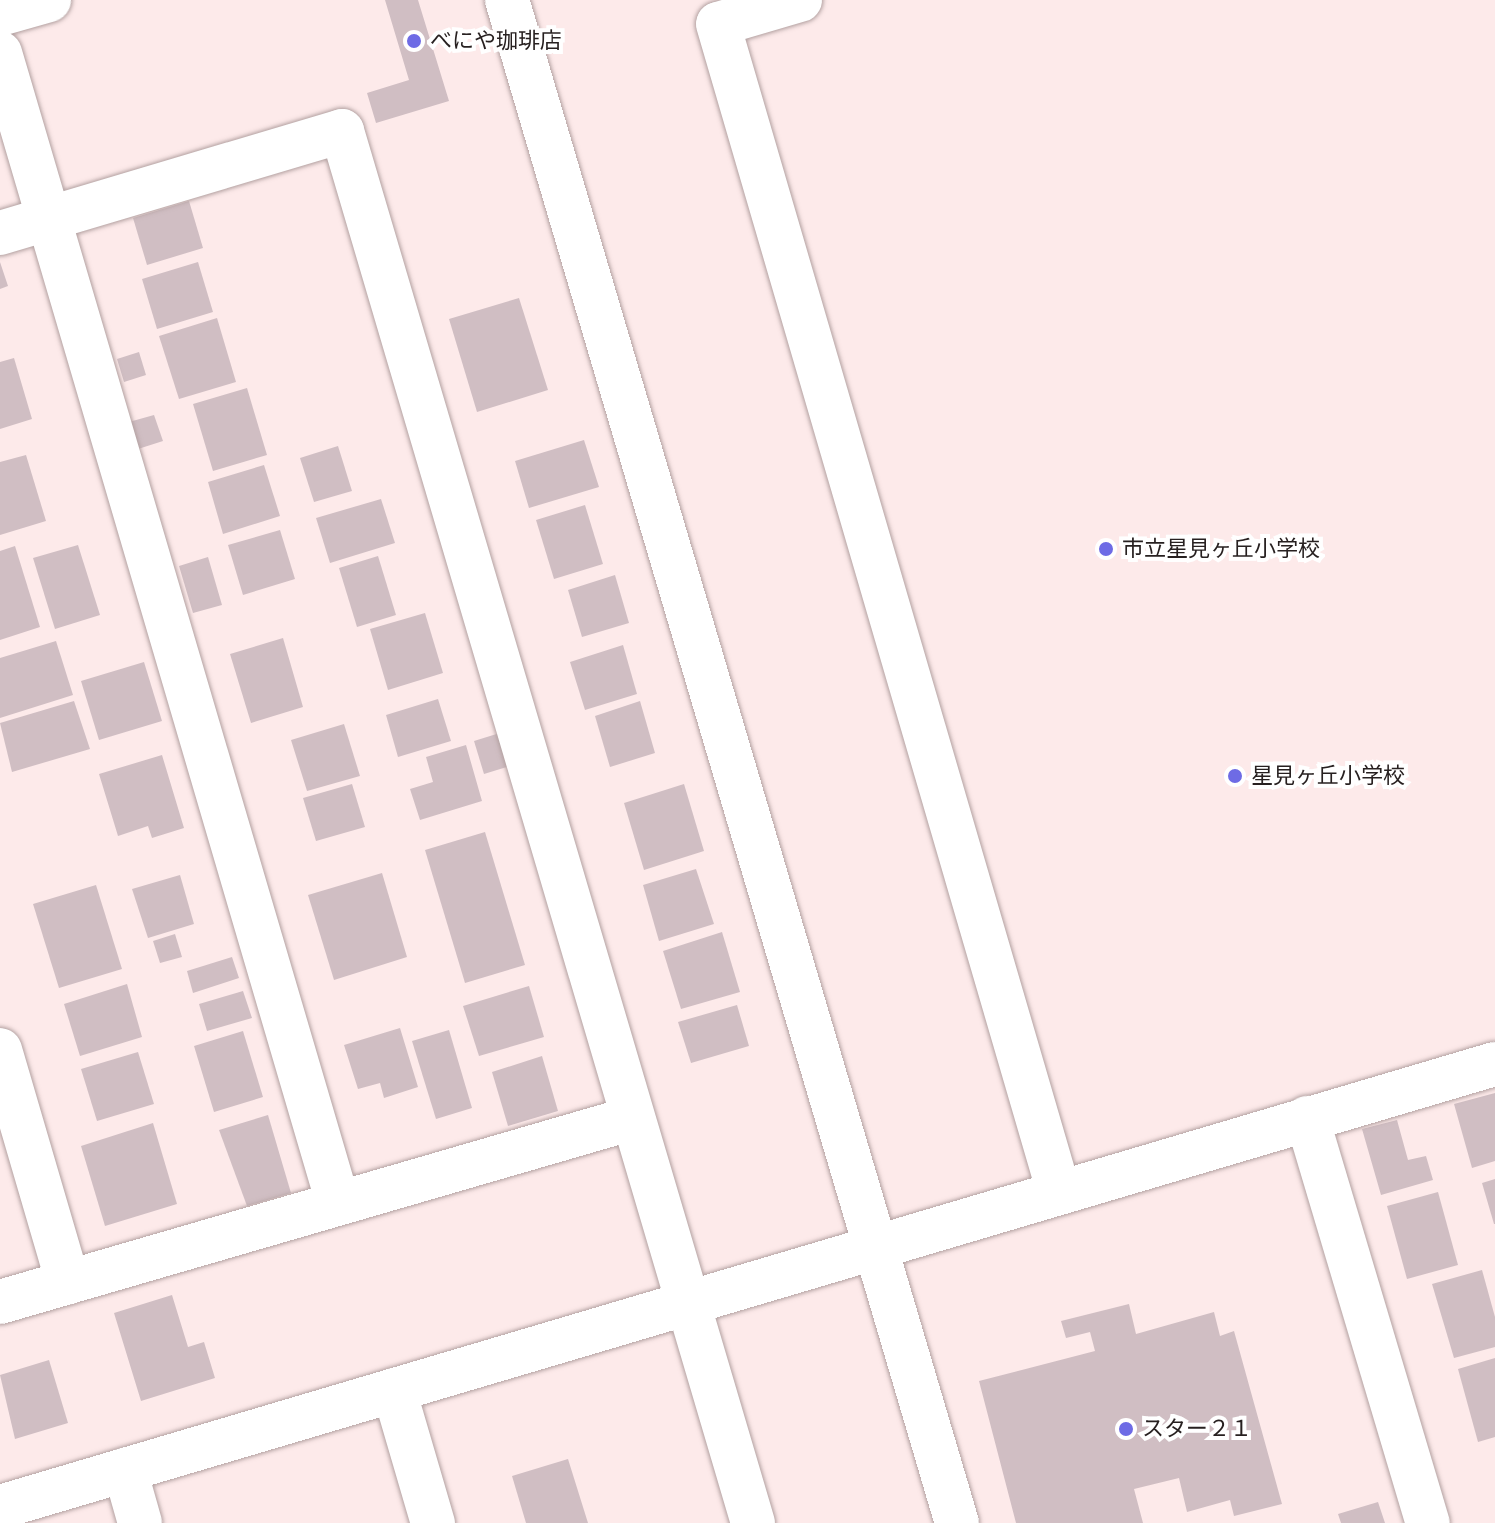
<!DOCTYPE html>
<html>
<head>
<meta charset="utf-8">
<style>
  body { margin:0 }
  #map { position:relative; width:1495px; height:1523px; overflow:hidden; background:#fdeaea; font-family:"DM Sans","Noto Sans JP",sans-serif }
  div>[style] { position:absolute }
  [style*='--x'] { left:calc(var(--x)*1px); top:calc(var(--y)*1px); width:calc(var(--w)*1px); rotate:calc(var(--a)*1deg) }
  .building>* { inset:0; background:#d0bec3 }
  .roads { filter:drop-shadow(0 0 2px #b3a1a1) drop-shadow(0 0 2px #b3a1a1) }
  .minor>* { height:44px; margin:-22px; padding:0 22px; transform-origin:22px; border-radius:22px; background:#fff }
  .tertiary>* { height:44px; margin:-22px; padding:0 22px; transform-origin:22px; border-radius:22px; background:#fff }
  .dots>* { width:22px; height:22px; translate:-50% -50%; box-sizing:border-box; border:4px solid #fff; border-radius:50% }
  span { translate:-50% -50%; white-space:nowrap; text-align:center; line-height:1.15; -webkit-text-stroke:8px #fff; paint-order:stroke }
  .poi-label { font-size:22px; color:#272020 }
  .left { translate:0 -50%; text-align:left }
</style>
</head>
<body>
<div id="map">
  <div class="building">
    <div style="clip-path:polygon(385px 0,418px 0,449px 101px,376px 123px,367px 93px,409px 80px)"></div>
    <div style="clip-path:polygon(189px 201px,203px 248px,147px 265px,133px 218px)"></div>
    <div style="clip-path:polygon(0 262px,8px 286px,0 289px)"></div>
    <div style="clip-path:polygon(198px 262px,213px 312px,157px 329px,142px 279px)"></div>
    <div style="clip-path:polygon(519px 298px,548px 390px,477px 412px,449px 319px)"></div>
    <div style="clip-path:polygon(217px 318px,236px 382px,179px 399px,159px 336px)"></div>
    <div style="clip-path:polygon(139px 352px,146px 375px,124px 382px,117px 359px)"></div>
    <div style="clip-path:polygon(14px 358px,32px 419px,0 429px,0 362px)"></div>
    <div style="clip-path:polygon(247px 388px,267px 455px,213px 471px,193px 404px)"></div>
    <div style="clip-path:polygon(154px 415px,163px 441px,138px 449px,129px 422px)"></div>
    <div style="clip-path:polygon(584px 440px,599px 487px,529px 508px,515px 461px)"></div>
    <div style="clip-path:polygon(338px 446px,352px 491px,314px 502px,300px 458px)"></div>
    <div style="clip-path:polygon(26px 455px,46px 521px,0 535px,0 462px)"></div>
    <div style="clip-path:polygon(264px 465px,280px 516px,223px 534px,208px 482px)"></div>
    <div style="clip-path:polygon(381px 499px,395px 543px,330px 563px,316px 518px)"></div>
    <div style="clip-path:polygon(585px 505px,603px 564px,554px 579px,536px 520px)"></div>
    <div style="clip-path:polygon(280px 530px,295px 579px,243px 595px,228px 545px)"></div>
    <div style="clip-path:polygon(78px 545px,100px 615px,55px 629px,33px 558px)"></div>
    <div style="clip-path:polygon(15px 546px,40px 627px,0 640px,0 551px)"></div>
    <div style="clip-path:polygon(378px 556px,396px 615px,357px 627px,339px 568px)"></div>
    <div style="clip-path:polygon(208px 557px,222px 605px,193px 613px,179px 566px)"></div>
    <div style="clip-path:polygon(615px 575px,629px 623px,582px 637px,568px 590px)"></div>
    <div style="clip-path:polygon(425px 613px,443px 673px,388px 690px,370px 629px)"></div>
    <div style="clip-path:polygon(283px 638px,303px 707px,251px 723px,230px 654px)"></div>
    <div style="clip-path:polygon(56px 641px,73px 695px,0 718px,0 658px)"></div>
    <div style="clip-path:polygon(623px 645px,637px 694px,585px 710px,570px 662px)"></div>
    <div style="clip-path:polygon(144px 662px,162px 721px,99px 740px,81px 681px)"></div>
    <div style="clip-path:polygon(438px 699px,451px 741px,398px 757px,386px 715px)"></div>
    <div style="clip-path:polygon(74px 701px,90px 749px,12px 772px,0 723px)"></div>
    <div style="clip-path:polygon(640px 701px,655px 753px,610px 767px,595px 716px)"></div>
    <div style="clip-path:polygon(344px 724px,360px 776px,307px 791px,291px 740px)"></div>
    <div style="clip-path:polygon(503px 732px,513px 765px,484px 774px,474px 741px)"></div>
    <div style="clip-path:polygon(466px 745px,482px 801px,420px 820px,410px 789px,433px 782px,426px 757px)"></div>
    <div style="clip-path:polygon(162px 755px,184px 828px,152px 838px,148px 826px,118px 836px,99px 774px)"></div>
    <div style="clip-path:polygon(352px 784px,365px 827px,316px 841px,303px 798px)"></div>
    <div style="clip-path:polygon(684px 784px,704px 851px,644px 870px,624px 803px)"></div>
    <div style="clip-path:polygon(485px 832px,525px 965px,465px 983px,425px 850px)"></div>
    <div style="clip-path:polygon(696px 869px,714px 924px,659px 941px,643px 885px)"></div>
    <div style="clip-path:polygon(382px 873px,407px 957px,334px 980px,308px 895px)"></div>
    <div style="clip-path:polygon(180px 875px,194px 924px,148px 938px,132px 889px)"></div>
    <div style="clip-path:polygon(96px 885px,122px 969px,59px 988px,33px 904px)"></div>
    <div style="clip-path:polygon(722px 932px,740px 992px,681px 1009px,663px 951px)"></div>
    <div style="clip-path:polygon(175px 934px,182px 957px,160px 963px,153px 941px)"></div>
    <div style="clip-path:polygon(232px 957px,239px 978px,193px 993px,187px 971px)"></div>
    <div style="clip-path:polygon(127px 984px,142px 1037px,80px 1056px,64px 1004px)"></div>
    <div style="clip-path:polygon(529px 986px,544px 1037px,479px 1056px,463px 1006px)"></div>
    <div style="clip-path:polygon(243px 991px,252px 1018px,207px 1031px,199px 1004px)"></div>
    <div style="clip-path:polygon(737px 1005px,749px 1046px,691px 1063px,678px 1022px)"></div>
    <div style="clip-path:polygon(400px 1028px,418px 1087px,384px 1098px,380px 1083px,358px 1089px,344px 1045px)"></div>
    <div style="clip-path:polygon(449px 1030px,472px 1108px,436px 1119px,412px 1041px)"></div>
    <div style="clip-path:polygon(243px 1031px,263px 1097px,214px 1112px,194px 1046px)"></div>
    <div style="clip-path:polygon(138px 1052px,154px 1104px,97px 1121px,81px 1069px)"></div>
    <div style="clip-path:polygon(542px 1056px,558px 1111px,508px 1126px,492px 1072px)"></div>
    <div style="clip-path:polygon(1495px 1093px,1495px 1161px,1472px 1168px,1454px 1104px)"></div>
    <div style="clip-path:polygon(268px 1115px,291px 1193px,247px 1206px,219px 1130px)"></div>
    <div style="clip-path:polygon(1397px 1120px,1408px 1160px,1426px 1156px,1433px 1180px,1381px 1195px,1362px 1129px)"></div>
    <div style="clip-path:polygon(153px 1123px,177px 1204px,105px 1226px,81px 1146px)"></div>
    <div style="clip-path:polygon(1495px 1179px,1495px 1224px,1494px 1224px,1482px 1183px)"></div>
    <div style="clip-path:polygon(1438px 1192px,1458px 1265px,1407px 1279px,1387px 1206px)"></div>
    <div style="clip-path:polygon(1482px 1270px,1495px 1317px,1495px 1347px,1454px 1358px,1432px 1284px)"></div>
    <div style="clip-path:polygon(172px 1295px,188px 1347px,204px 1342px,215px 1378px,141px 1401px,114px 1313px)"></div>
    <div style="clip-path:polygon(1129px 1304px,1136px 1334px,1214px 1312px,1220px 1336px,1234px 1331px,1282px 1504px,1234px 1516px,1230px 1500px,1187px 1512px,1179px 1478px,1134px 1489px,1143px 1523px,1016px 1523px,979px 1381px,1095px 1351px,1090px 1332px,1066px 1338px,1061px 1321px)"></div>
    <div style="clip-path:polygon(1495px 1358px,1495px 1437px,1478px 1442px,1458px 1369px)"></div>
    <div style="clip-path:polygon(49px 1360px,68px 1423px,15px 1439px,0 1375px)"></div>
    <div style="clip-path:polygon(568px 1459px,588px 1523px,526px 1523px,512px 1476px)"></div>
    <div style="clip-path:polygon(1378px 1502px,1385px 1523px,1341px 1523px,1338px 1514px)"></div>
  </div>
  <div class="roads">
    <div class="minor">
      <div style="--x:800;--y:0;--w:85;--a:163.7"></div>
      <div style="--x:718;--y:24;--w:1214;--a:73.73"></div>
      <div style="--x:0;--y:53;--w:1199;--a:73.62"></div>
      <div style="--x:0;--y:233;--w:357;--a:-16.6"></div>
      <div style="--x:342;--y:131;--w:1451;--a:73.55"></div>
      <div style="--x:0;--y:1050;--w:242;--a:73.7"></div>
      <div style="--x:1307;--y:1118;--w:423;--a:73.4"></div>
      <div style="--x:0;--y:1302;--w:659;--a:-16.21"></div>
      <div style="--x:394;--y:1390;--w:139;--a:73.7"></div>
      <div style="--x:125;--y:1470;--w:55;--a:74.2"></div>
    </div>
    <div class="tertiary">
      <div style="--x:507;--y:0;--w:1588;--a:73.54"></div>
      <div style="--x:0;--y:14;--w:51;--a:-15.9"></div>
      <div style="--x:0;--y:1507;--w:1559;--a:-16.51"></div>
    </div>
  </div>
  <div class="dots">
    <div style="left:414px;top:41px;background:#6e6be5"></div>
    <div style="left:1106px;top:549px;background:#6e6be5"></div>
    <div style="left:1235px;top:776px;background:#6e6be5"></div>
    <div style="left:1126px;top:1429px;background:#6e6be5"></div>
  </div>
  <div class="poi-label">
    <span class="left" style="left:430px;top:41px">べにや珈琲店</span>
    <span class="left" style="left:1122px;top:549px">市立星見ヶ丘小学校</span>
    <span class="left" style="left:1251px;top:776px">星見ヶ丘小学校</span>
    <span class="left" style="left:1142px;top:1429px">スター２１</span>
  </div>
</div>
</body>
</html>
